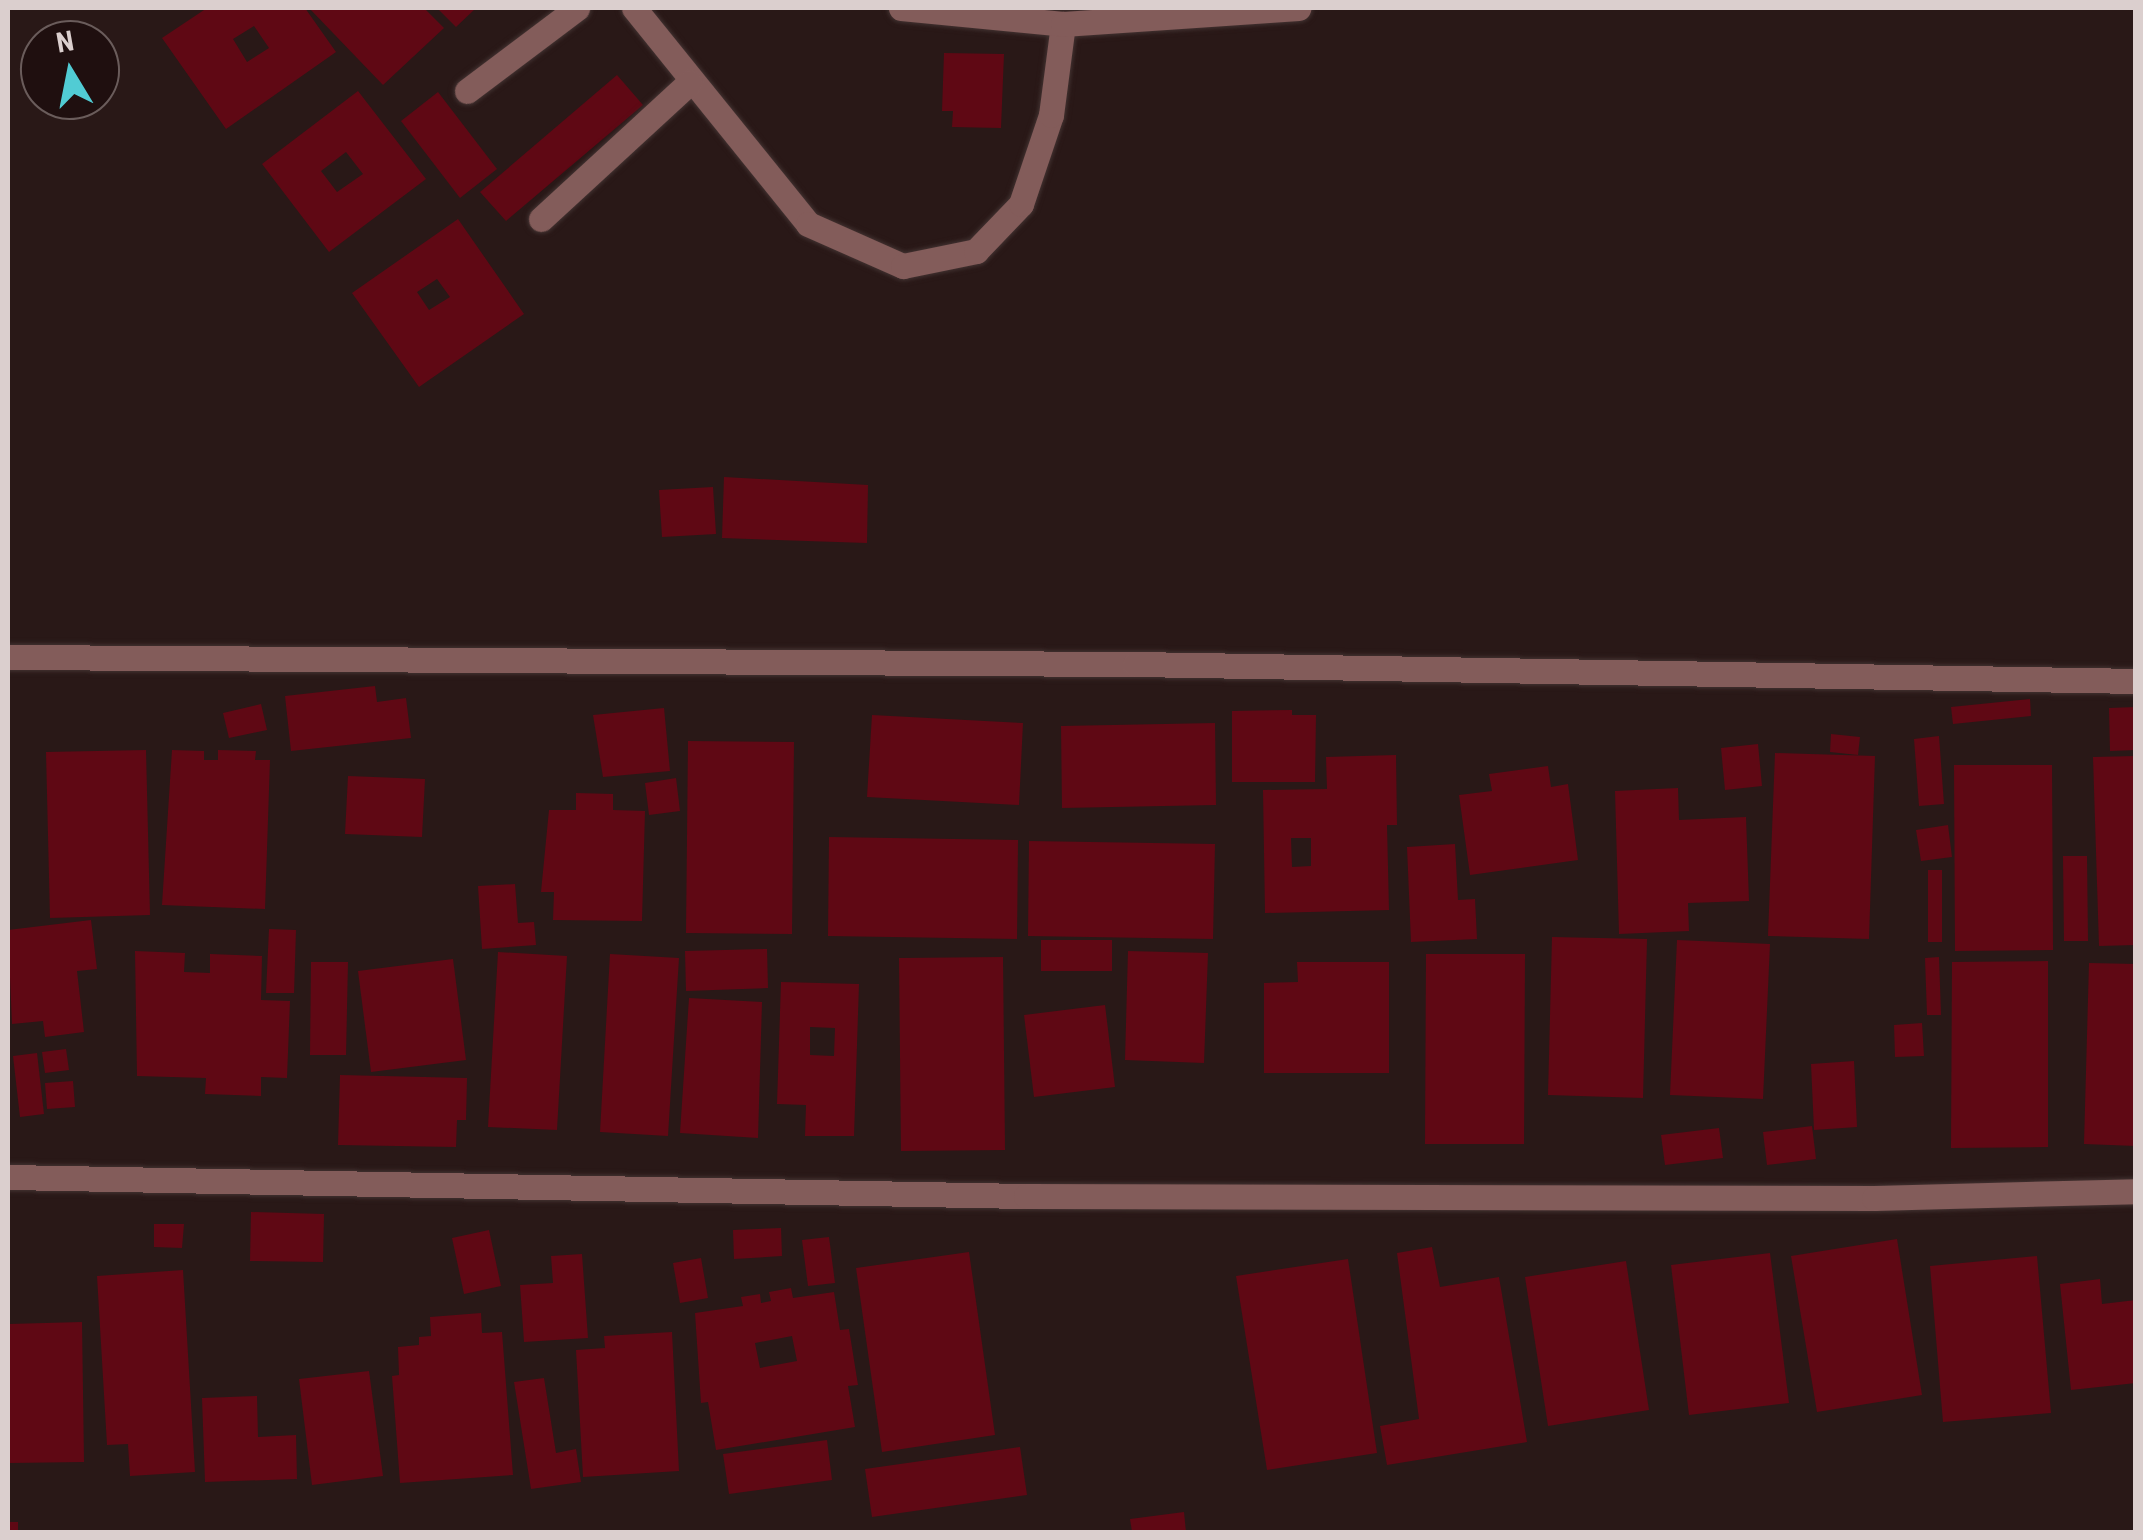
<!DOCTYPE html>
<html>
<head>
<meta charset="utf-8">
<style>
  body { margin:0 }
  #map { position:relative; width:2143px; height:1540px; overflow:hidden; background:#291817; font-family:"Roboto Condensed",sans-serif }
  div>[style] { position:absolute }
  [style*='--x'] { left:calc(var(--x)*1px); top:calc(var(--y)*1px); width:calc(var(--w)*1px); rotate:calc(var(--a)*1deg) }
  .built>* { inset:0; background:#37201f }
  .building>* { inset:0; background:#5f0814 }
  .roads { filter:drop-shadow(0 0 2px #423231) drop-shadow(0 0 2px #423231) }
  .minor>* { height:25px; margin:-12.5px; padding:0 12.5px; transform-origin:12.5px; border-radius:12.5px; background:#835c5a }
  span { translate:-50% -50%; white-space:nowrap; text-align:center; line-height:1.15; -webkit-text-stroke:8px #1f0f0f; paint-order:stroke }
  .frame { position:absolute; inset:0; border:10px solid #dbcfce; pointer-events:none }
  .north { position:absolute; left:20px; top:20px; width:100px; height:100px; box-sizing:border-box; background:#1f0f0f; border:2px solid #6a5c5b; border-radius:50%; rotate:350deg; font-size:28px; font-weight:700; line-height:40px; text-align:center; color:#dbcfce }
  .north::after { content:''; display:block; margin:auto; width:35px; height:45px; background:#51ccd4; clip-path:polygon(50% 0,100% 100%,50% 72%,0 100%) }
</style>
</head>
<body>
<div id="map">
  <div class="built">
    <div style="clip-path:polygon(8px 1530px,1278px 1532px,8px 1532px)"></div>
  </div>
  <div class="building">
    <div style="clip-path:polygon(evenodd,207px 8px,305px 8px,336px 52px,226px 129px,162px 38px,207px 8px,254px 26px,269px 48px,247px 62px,233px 39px,254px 26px)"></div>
    <div style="clip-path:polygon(309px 8px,424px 8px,444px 28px,383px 85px)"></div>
    <div style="clip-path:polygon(437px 8px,476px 8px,456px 27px)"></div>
    <div style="clip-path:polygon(944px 53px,1004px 54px,1001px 128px,952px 127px,953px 111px,942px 111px)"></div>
    <div style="clip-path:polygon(617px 75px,643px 105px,506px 221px,480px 192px)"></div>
    <div style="clip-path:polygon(evenodd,358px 91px,426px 179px,329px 252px,262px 164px,358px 91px,346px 152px,363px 174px,337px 192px,321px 171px,346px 152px)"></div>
    <div style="clip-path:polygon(438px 92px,497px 169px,460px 198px,401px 121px)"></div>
    <div style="clip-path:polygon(evenodd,458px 219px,524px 314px,419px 387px,352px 293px,458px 219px,437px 279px,450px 297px,429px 310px,417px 292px,437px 279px)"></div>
    <div style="clip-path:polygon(724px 477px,868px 485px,867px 543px,722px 538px)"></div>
    <div style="clip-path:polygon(713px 487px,716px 534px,662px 537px,659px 490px)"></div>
    <div style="clip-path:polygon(375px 686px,377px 702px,406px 698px,411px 738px,291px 751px,285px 696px)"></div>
    <div style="clip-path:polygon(2030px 699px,2031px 716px,1953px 724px,1951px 707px)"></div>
    <div style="clip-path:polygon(261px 704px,267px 730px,229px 738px,223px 713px)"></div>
    <div style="clip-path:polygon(2136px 707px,2136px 750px,2110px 751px,2109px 708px)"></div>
    <div style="clip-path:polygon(664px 708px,670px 771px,603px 777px,593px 715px)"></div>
    <div style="clip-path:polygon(1292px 710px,1292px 715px,1316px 715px,1315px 782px,1232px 782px,1232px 711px)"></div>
    <div style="clip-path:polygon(872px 715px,1023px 723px,1019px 805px,867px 797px)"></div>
    <div style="clip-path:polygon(1215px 723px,1216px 805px,1062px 808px,1061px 726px)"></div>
    <div style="clip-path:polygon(1831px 734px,1860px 737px,1858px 755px,1830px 752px)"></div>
    <div style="clip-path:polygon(1939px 736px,1944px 804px,1919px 806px,1914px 739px)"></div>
    <div style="clip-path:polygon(688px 741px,794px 742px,792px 934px,686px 933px)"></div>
    <div style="clip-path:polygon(1758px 744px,1762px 786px,1725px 790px,1721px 748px)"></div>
    <div style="clip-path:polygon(146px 750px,150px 915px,50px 918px,46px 752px)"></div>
    <div style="clip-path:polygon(172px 750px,204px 751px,204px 760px,218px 760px,218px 750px,256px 751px,255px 760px,270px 760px,265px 909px,162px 905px)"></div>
    <div style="clip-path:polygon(1775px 753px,1875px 756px,1869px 939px,1768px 936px)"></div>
    <div style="clip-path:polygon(evenodd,1396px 755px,1397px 825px,1387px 825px,1389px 910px,1265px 913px,1263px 790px,1327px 789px,1326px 757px,1396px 755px,1291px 838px,1311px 838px,1311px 866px,1292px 867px,1291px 838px)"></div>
    <div style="clip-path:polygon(2136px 756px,2136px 945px,2099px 946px,2093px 757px)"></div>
    <div style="clip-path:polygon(1954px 765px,2052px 765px,2053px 950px,1955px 951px)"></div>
    <div style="clip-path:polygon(1548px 766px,1551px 787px,1568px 784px,1578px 860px,1470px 875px,1459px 795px,1492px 791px,1489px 774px)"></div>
    <div style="clip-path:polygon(348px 776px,425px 779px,422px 837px,345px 834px)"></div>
    <div style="clip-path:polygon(676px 778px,680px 811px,649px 815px,645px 783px)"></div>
    <div style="clip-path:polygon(1678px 788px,1679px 820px,1746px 817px,1749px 901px,1688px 903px,1689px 931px,1619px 934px,1615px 791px)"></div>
    <div style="clip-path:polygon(576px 793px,613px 794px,613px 810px,645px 811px,642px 921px,553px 920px,554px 892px,541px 892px,549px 810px,576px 810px)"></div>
    <div style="clip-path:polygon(1948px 825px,1952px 857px,1921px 861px,1916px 830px)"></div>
    <div style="clip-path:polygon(829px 837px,1018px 840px,1017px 939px,828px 936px)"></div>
    <div style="clip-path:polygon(1029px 841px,1215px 844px,1213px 939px,1028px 936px)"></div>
    <div style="clip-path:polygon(1455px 844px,1458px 900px,1475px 899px,1477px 939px,1411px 942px,1407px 847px)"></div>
    <div style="clip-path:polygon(2063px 856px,2087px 856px,2088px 941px,2064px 941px)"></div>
    <div style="clip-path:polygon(1928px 870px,1942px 870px,1942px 942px,1928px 942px)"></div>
    <div style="clip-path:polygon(515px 884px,518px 923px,534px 922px,536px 945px,482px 949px,478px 886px)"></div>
    <div style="clip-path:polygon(91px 920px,97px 969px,77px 971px,84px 1032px,45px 1037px,43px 1021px,12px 1024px,8px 930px)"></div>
    <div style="clip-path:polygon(269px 929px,296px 930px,294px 993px,266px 993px)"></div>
    <div style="clip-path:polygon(1552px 937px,1647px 939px,1643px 1098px,1548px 1095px)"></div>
    <div style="clip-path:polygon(1041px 940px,1112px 940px,1112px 971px,1041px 971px)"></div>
    <div style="clip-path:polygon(1677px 940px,1770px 944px,1763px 1099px,1670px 1095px)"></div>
    <div style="clip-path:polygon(767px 949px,768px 988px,686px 991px,685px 951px)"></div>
    <div style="clip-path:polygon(135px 951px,185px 953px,184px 972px,210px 973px,210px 954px,262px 956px,261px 1000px,290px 1001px,287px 1078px,261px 1077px,261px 1096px,205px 1094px,206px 1078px,137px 1076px)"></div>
    <div style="clip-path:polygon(1128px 951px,1208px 953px,1204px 1063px,1125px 1060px)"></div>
    <div style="clip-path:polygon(498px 952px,567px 956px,557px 1130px,488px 1127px)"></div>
    <div style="clip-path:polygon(610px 954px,679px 958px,668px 1136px,600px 1132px)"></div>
    <div style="clip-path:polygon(1426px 954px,1525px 954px,1524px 1144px,1425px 1144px)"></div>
    <div style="clip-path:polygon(1003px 957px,1005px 1150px,901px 1151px,899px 958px)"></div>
    <div style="clip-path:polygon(1939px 957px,1941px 1015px,1927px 1015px,1925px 958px)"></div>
    <div style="clip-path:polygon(453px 959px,466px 1060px,371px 1072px,358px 971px)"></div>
    <div style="clip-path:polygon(2048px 961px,2048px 1147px,1951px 1148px,1952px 962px)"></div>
    <div style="clip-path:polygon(311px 962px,348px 962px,346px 1055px,310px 1055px)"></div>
    <div style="clip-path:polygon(1297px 962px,1389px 962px,1389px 1073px,1264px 1073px,1264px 983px,1298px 982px)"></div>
    <div style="clip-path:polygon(2089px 963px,2136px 964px,2136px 1146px,2084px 1144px)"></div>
    <div style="clip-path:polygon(evenodd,781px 982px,859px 984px,854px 1136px,805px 1136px,806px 1105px,777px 1104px,781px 982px,810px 1027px,835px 1028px,834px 1056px,810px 1055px,810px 1027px)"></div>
    <div style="clip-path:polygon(689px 998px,762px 1002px,758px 1138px,680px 1133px)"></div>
    <div style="clip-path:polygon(1105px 1005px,1115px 1087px,1034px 1097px,1024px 1015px)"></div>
    <div style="clip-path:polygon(1922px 1023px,1924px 1056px,1895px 1057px,1894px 1025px)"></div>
    <div style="clip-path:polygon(66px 1049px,69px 1070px,45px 1073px,42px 1052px)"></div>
    <div style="clip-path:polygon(37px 1053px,44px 1114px,20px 1117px,13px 1056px)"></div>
    <div style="clip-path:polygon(1854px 1061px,1857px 1127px,1814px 1130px,1811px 1064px)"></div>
    <div style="clip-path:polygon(340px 1075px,467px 1078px,466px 1120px,457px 1120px,456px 1147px,338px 1145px)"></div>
    <div style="clip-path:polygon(73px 1081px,75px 1107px,47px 1109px,45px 1083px)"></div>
    <div style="clip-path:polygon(1812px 1126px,1816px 1159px,1767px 1165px,1763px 1132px)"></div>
    <div style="clip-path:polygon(1719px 1128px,1723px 1158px,1665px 1165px,1661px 1135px)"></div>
    <div style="clip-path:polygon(251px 1212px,324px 1214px,323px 1262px,250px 1261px)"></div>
    <div style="clip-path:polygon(154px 1224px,184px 1224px,182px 1248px,154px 1247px)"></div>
    <div style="clip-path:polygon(781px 1228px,782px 1256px,734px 1259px,733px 1230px)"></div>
    <div style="clip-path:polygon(489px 1230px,501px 1286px,464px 1294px,452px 1238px)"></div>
    <div style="clip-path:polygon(829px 1237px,835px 1283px,808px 1286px,802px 1240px)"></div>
    <div style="clip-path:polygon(1897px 1239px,1922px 1395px,1817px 1412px,1791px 1256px)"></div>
    <div style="clip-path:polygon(1432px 1247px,1440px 1287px,1499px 1277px,1527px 1442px,1387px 1465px,1380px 1426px,1419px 1419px,1397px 1253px)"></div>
    <div style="clip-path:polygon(969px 1252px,995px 1435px,882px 1452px,856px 1268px)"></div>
    <div style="clip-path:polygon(1770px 1253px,1789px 1403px,1689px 1415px,1671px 1265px)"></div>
    <div style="clip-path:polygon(582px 1254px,588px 1338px,524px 1342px,520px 1285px,553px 1283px,551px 1256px)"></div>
    <div style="clip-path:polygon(2037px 1256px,2051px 1413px,1943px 1422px,1930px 1266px)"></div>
    <div style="clip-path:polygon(701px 1258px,708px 1298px,680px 1303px,673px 1263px)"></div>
    <div style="clip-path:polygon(1348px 1259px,1377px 1453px,1267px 1470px,1236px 1276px)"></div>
    <div style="clip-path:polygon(1626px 1261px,1649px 1410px,1548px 1426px,1525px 1277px)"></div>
    <div style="clip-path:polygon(183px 1270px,195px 1472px,130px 1476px,128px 1444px,107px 1445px,97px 1276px)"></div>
    <div style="clip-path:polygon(2100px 1279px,2102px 1304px,2136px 1300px,2136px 1383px,2071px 1390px,2060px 1284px)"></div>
    <div style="clip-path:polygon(evenodd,791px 1288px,793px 1298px,834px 1292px,840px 1330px,849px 1329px,858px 1385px,848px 1386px,855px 1427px,716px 1450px,708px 1402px,701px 1403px,695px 1313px,743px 1306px,741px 1297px,760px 1294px,761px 1303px,771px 1301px,769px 1292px,791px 1288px,792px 1336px,797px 1361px,760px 1368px,755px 1343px,792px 1336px)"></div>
    <div style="clip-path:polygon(481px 1313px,482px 1333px,502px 1332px,513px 1475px,400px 1483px,392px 1376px,399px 1375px,398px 1347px,419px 1345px,419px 1337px,431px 1336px,430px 1317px)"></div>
    <div style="clip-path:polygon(82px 1322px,84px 1462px,10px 1463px,9px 1324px)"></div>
    <div style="clip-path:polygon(672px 1332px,679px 1471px,583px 1477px,576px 1350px,605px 1348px,604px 1336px)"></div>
    <div style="clip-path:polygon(369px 1371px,383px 1476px,312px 1485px,299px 1379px)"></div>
    <div style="clip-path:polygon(544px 1378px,556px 1453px,576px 1449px,581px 1482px,531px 1489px,514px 1382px)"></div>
    <div style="clip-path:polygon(257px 1396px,258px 1437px,296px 1435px,297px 1479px,205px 1482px,202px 1398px)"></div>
    <div style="clip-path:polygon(827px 1440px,832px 1480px,729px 1494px,723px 1454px)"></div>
    <div style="clip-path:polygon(1020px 1447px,1027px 1495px,872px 1517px,865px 1469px)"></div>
    <div style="clip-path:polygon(1184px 1512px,1186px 1532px,1132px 1532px,1130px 1519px)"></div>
    <div style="clip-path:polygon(8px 1522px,18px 1522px,18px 1532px,8px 1532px)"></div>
  </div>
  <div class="roads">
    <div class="minor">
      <div style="--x:634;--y:8;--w:277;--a:51.1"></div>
      <div style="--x:808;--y:224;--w:104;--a:23.9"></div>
      <div style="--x:903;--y:266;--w:75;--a:-11.6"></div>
      <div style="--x:976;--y:251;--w:65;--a:-46.2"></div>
      <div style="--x:1021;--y:204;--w:94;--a:-71.4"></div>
      <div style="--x:1051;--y:115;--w:92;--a:-82.5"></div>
      <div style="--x:901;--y:8;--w:163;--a:5.6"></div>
      <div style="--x:1063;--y:24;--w:236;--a:-3.9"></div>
      <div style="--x:467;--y:91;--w:138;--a:-37"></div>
      <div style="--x:541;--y:219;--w:202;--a:-42.6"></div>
      <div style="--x:8;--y:657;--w:1127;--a:0.36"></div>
      <div style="--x:1135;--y:664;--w:1001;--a:0.97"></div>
      <div style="--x:8;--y:1177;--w:1018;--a:1.07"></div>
      <div style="--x:1026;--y:1196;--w:848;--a:0.14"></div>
      <div style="--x:1874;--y:1198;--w:262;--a:-1.5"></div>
    </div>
  </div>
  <div class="frame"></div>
  <div class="north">N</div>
</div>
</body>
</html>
